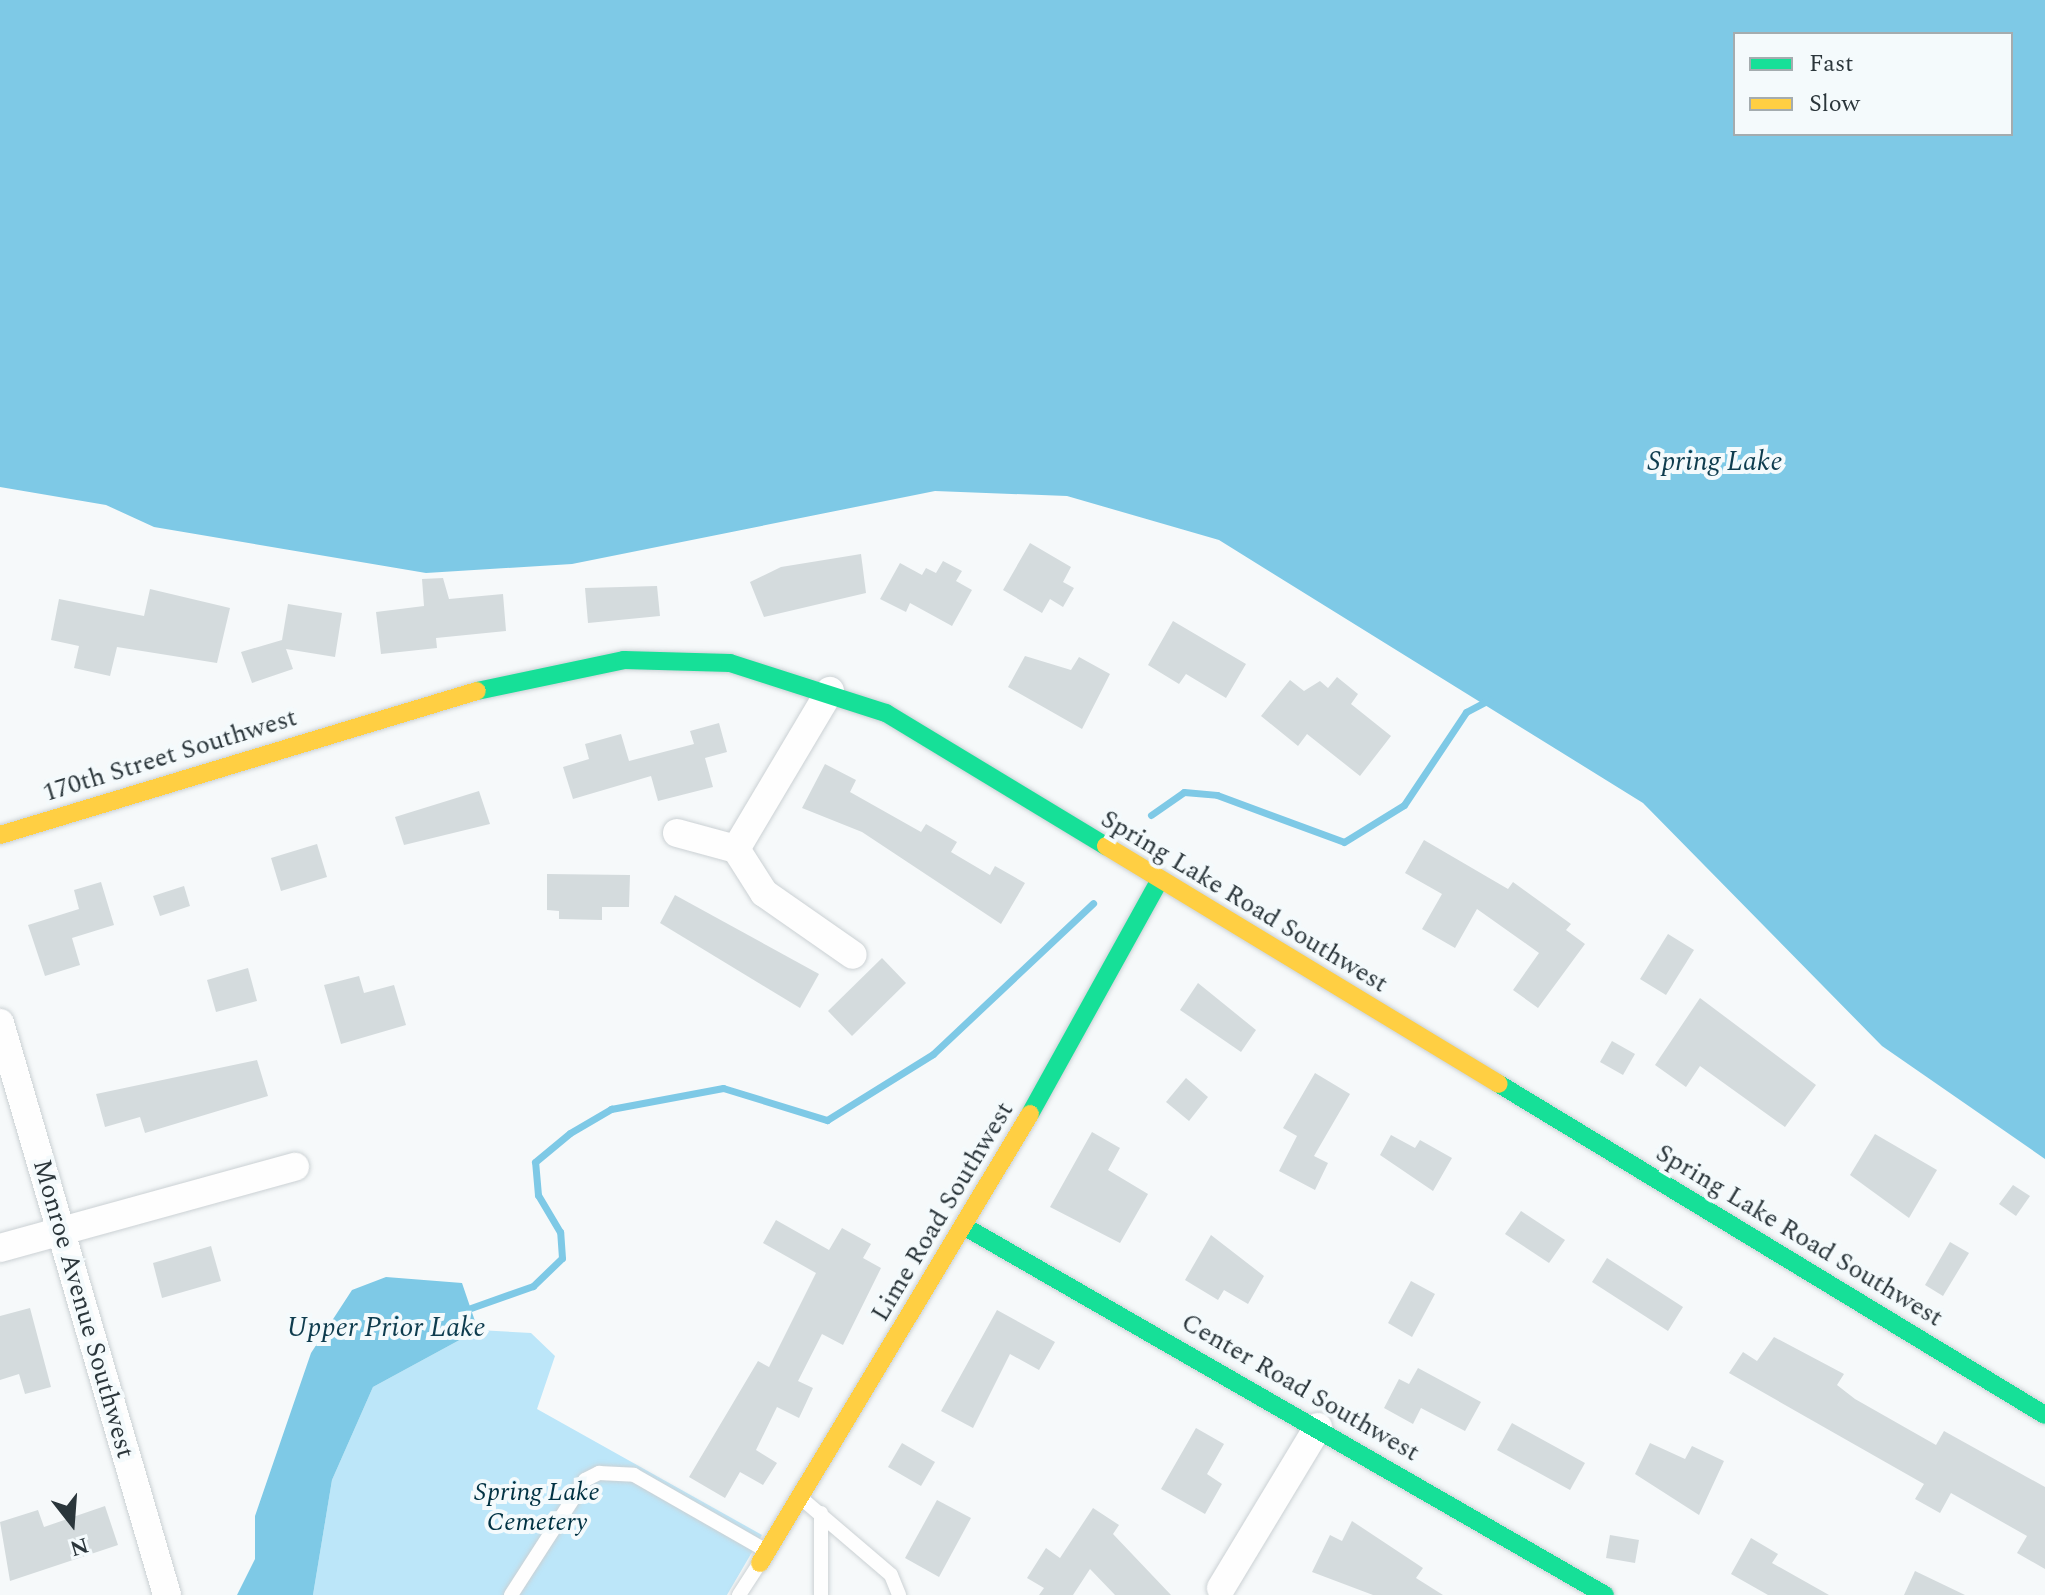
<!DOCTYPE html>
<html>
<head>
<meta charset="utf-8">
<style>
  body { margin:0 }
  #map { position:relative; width:2045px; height:1595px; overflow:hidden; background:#f6f9fa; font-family:Spectral,serif }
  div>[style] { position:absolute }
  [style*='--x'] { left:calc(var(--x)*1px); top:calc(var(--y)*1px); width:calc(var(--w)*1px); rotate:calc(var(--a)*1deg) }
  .green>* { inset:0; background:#bce6f9 }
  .water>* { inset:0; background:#7ec9e6 }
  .stream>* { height:7px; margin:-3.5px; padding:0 3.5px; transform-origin:3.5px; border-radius:3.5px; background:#7ec9e6 }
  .building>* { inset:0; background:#d4dbdd }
  .roads { filter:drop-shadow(0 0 2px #cbd1d4) drop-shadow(0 0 2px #cbd1d4) }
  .lane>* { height:14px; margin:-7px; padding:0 7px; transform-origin:7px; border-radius:7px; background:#fefefe }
  .street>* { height:28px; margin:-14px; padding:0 14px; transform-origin:14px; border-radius:14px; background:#fefefe }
  .fast>* { height:18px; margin:-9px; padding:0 9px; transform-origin:9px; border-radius:9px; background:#16e098 }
  .slow>* { height:18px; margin:-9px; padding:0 9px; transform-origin:9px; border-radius:9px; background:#ffcf43 }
  span { translate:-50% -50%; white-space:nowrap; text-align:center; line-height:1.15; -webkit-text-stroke:8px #f4fafc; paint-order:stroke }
  .street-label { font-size:26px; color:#2b363b }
  .park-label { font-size:26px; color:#013243; font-style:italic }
  .water-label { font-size:28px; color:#0e3c4e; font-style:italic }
  .legend { position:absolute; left:1733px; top:32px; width:280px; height:104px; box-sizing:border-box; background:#f4fafc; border:2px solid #a4acaf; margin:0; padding:10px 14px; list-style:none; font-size:24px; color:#2b363b }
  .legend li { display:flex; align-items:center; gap:16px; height:40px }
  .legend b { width:40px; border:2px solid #a4acaf }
  .north { position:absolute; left:32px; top:1483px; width:80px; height:80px; -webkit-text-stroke:6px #f4fafc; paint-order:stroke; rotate:163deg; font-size:22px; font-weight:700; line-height:32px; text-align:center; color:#2b363b }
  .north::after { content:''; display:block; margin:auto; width:28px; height:36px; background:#2b363b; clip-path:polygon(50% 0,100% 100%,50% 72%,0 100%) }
</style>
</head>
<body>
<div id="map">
  <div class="green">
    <div style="clip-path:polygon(478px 1330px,531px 1333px,555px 1356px,537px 1409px,762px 1535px,727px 1595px,313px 1595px,332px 1480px,373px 1387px)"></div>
  </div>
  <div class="water">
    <div style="clip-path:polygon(evenodd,0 0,2045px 0,2045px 1159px,1882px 1046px,1643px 803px,1219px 540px,1067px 496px,935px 491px,572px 564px,426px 573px,154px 527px,106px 505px,0 487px,0 0,2011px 34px,2011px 134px,1735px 134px,1735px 34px,2011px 34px)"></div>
    <div style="clip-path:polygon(386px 1277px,462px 1283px,478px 1330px,373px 1387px,332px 1480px,313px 1595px,237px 1595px,255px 1559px,255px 1516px,311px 1353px,352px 1290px)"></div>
  </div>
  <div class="stream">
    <div style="--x:1151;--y:815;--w:40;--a:-34.9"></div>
    <div style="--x:1184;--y:792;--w:33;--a:5"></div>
    <div style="--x:1217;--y:795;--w:135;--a:20.3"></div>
    <div style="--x:1344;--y:842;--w:70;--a:-31.7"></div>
    <div style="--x:1404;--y:805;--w:112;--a:-56.3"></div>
    <div style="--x:1466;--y:712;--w:27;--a:-28"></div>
    <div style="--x:468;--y:1309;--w:69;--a:-19.5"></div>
    <div style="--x:533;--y:1286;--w:40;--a:-44"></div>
    <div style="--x:562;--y:1258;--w:26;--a:-94"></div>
    <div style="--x:560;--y:1232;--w:43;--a:-120.7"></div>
    <div style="--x:538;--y:1195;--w:33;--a:-95"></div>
    <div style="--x:535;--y:1162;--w:45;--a:-39.6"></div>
    <div style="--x:570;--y:1133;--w:48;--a:-30.3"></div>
    <div style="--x:611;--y:1109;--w:114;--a:-10.6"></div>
    <div style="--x:723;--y:1088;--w:109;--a:17.1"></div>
    <div style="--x:827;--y:1120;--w:125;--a:-31.9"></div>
    <div style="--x:933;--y:1054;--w:220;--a:-43.3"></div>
  </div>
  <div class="building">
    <div style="clip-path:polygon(1030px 543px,1071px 567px,1063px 582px,1074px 588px,1063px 607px,1050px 599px,1042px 613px,1003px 590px)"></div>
    <div style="clip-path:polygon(861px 554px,866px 593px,764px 617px,750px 582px,781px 567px)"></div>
    <div style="clip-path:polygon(943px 561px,962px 571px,956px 581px,972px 590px,952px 626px,910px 603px,906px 612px,880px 599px,900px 563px,922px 575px,926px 568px,936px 573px)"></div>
    <div style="clip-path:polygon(443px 578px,449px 599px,503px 594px,506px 631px,436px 638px,437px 648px,381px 654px,376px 612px,424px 606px,422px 579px)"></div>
    <div style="clip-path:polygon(657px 586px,660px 616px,588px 623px,585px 588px)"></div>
    <div style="clip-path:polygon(150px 589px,230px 608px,217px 663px,117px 647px,110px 676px,74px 668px,79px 646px,51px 640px,59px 599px,144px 616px)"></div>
    <div style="clip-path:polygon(288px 604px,342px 613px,335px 657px,286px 649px,293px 669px,252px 683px,241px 652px,282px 640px)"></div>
    <div style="clip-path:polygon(1173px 621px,1246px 664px,1226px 698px,1186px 674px,1179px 684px,1148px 665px)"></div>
    <div style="clip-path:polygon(1025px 656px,1071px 670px,1079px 657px,1110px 674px,1082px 729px,1008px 687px)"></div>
    <div style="clip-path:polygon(1337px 677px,1358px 694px,1351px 704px,1391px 736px,1360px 776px,1307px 734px,1298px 746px,1261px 716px,1290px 680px,1304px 691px,1320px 681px,1328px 688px)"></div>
    <div style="clip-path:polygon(719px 723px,727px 752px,705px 758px,713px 787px,658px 801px,651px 776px,573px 799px,563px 767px,589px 759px,585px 744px,621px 734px,629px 761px,694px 744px,690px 731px)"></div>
    <div style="clip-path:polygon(825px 764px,856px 780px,850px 792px,921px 832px,926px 824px,957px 842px,951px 852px,990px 875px,995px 866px,1025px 883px,1001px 924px,862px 832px,802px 808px)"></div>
    <div style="clip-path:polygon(479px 791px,490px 824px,404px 845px,395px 817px)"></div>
    <div style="clip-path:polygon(1424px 840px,1508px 889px,1513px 882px,1571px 924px,1566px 930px,1585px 944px,1538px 1008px,1513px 990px,1539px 953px,1477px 909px,1455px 948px,1422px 929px,1442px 894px,1405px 873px)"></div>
    <div style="clip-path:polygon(317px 844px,327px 877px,281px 891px,271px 858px)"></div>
    <div style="clip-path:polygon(547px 874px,630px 875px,629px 907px,602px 907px,602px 920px,559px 919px,559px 911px,547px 910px)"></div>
    <div style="clip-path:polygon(101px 882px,114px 925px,72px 938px,80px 965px,45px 976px,28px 925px,79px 909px,74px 890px)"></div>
    <div style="clip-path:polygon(184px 886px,190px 906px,160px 916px,153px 896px)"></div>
    <div style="clip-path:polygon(675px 895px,819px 974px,800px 1008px,660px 923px)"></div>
    <div style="clip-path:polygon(1668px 934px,1694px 950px,1666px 995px,1640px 979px)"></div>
    <div style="clip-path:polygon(882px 958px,906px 983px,852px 1036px,828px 1011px)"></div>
    <div style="clip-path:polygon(248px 968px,257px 1001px,216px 1012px,207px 980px)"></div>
    <div style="clip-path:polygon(359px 976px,364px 993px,394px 985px,406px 1025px,341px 1044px,324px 985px)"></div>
    <div style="clip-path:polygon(1198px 983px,1256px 1030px,1241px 1052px,1180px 1010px)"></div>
    <div style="clip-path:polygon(1700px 998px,1816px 1085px,1785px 1127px,1700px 1066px,1686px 1087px,1655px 1065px)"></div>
    <div style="clip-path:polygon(1612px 1041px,1635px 1054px,1623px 1075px,1600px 1062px)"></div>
    <div style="clip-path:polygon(257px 1060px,268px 1096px,145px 1133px,140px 1117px,105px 1127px,96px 1094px)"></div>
    <div style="clip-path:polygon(1315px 1073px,1350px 1094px,1314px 1156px,1328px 1163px,1315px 1190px,1279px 1171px,1297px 1136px,1283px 1128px)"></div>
    <div style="clip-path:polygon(1186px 1078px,1208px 1097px,1189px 1121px,1166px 1102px)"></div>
    <div style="clip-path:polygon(1092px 1132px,1120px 1148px,1108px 1170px,1148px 1194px,1120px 1243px,1050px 1207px)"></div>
    <div style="clip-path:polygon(1875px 1134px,1937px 1170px,1909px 1218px,1850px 1175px)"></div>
    <div style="clip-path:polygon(1391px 1135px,1415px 1148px,1420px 1140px,1452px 1158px,1433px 1191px,1380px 1155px)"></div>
    <div style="clip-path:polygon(2013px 1185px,2030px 1196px,2016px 1216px,1999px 1204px)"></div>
    <div style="clip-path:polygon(1521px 1211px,1565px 1240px,1549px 1263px,1505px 1234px)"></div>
    <div style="clip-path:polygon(776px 1220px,829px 1250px,842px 1228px,871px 1244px,863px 1258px,881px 1268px,843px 1345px,822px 1334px,798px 1381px,813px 1388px,799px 1418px,777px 1407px,756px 1450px,777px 1463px,763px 1485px,740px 1472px,725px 1498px,689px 1477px,758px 1361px,769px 1367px,816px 1273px,763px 1243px)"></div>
    <div style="clip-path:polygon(1211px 1235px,1264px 1276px,1248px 1304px,1224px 1290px,1218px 1300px,1185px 1280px)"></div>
    <div style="clip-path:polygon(1950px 1242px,1969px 1253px,1943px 1296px,1925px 1285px)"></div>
    <div style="clip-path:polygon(211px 1246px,221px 1281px,162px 1298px,153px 1263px)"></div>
    <div style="clip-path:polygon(1607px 1258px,1683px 1307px,1668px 1331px,1592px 1282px)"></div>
    <div style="clip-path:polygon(1411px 1281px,1435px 1294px,1412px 1337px,1388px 1323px)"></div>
    <div style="clip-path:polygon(30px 1308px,51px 1387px,25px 1394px,19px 1374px,0 1380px,0 1316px)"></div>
    <div style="clip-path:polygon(997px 1310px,1055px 1342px,1039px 1370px,1010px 1354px,973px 1428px,941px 1411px)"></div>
    <div style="clip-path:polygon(1774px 1337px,1844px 1374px,1837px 1385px,1855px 1399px,1936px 1445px,1944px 1431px,2045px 1487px,2045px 1569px,2017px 1553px,2027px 1536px,1951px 1493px,1940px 1513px,1915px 1499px,1924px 1484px,1729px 1373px,1743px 1352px,1757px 1361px)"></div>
    <div style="clip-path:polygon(1418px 1368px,1481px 1402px,1465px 1431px,1421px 1408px,1413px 1424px,1384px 1408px,1399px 1379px,1409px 1384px)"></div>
    <div style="clip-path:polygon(1512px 1423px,1585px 1463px,1570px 1490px,1497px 1450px)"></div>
    <div style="clip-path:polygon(1196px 1428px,1224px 1444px,1207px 1474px,1222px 1484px,1205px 1514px,1161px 1489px)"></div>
    <div style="clip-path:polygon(902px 1443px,935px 1462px,921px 1486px,888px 1467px)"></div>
    <div style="clip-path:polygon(1650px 1443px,1685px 1459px,1692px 1446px,1724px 1461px,1699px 1515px,1635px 1474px)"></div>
    <div style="clip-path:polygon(937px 1500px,971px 1518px,939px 1577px,905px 1558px)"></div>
    <div style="clip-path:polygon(105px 1506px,118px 1545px,10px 1581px,0 1522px,38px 1510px,44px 1527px)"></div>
    <div style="clip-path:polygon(1093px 1508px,1119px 1525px,1113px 1534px,1171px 1595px,1115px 1595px,1090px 1569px,1073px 1595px,1039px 1595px,1044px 1588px,1027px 1578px,1046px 1548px,1060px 1558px)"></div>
    <div style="clip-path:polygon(1352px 1521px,1423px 1568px,1416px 1578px,1443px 1595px,1373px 1595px,1312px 1572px,1330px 1535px,1342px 1541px)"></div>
    <div style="clip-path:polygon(1610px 1535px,1639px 1540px,1635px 1563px,1606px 1558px)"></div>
    <div style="clip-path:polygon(1751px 1538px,1778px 1554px,1772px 1563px,1829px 1595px,1768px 1595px,1731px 1574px)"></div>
    <div style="clip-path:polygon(1915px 1571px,1965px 1595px,1904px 1595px)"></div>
  </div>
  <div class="roads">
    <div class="lane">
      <div style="--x:801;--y:1498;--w:118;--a:40.5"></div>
      <div style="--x:891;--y:1575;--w:22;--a:68"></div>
      <div style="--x:511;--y:1595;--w:137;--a:-57.2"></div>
      <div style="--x:585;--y:1480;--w:16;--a:-27"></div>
      <div style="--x:599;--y:1473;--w:35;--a:3"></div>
      <div style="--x:634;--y:1475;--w:151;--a:29.8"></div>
      <div style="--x:739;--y:1595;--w:35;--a:-57"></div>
      <div style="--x:821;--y:1595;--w:82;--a:-90"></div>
    </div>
    <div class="street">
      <div style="--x:677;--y:833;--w:61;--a:15.2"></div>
      <div style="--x:736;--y:849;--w:52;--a:57.5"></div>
      <div style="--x:764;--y:893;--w:108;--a:34.9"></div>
      <div style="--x:736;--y:849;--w:184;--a:-59.3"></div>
      <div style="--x:0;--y:1023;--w:596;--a:73.72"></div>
      <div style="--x:0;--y:1248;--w:306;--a:-15.4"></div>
      <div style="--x:1221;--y:1588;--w:188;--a:-58.9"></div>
    </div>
    <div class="fast">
      <div style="--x:477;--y:691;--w:150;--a:-11.9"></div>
      <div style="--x:624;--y:660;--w:106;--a:1.6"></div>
      <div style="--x:730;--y:663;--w:164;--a:17.8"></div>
      <div style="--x:886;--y:713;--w:257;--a:31.2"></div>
      <div style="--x:1499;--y:1084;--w:638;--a:31.23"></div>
      <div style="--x:1030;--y:1114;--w:266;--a:-61"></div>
      <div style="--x:967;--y:1228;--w:736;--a:29.91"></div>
    </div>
    <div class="slow">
      <div style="--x:0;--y:835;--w:498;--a:-16.8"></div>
      <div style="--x:1106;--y:846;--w:459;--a:31.2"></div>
      <div style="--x:760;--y:1563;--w:524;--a:-58.98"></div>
    </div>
  </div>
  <div class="street-label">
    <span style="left:170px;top:756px;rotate:-17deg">170th Street Southwest</span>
    <span style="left:1244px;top:902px;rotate:31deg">Spring Lake Road Southwest</span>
    <span style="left:943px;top:1212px;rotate:-59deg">Lime Road Southwest</span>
    <span style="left:1799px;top:1236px;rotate:31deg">Spring Lake Road Southwest</span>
    <span style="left:83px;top:1309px;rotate:74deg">Monroe Avenue Southwest</span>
    <span style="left:1300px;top:1388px;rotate:30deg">Center Road Southwest</span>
  </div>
  <div class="park-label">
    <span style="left:537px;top:1508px">Spring Lake<br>Cemetery</span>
  </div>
  <div class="water-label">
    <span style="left:1715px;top:462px">Spring Lake</span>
    <span style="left:386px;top:1328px">Upper Prior Lake</span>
  </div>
  <ul class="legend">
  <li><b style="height:10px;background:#16e098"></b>Fast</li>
  <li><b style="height:10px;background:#ffcf43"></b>Slow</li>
  </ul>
  <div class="north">N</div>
</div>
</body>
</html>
